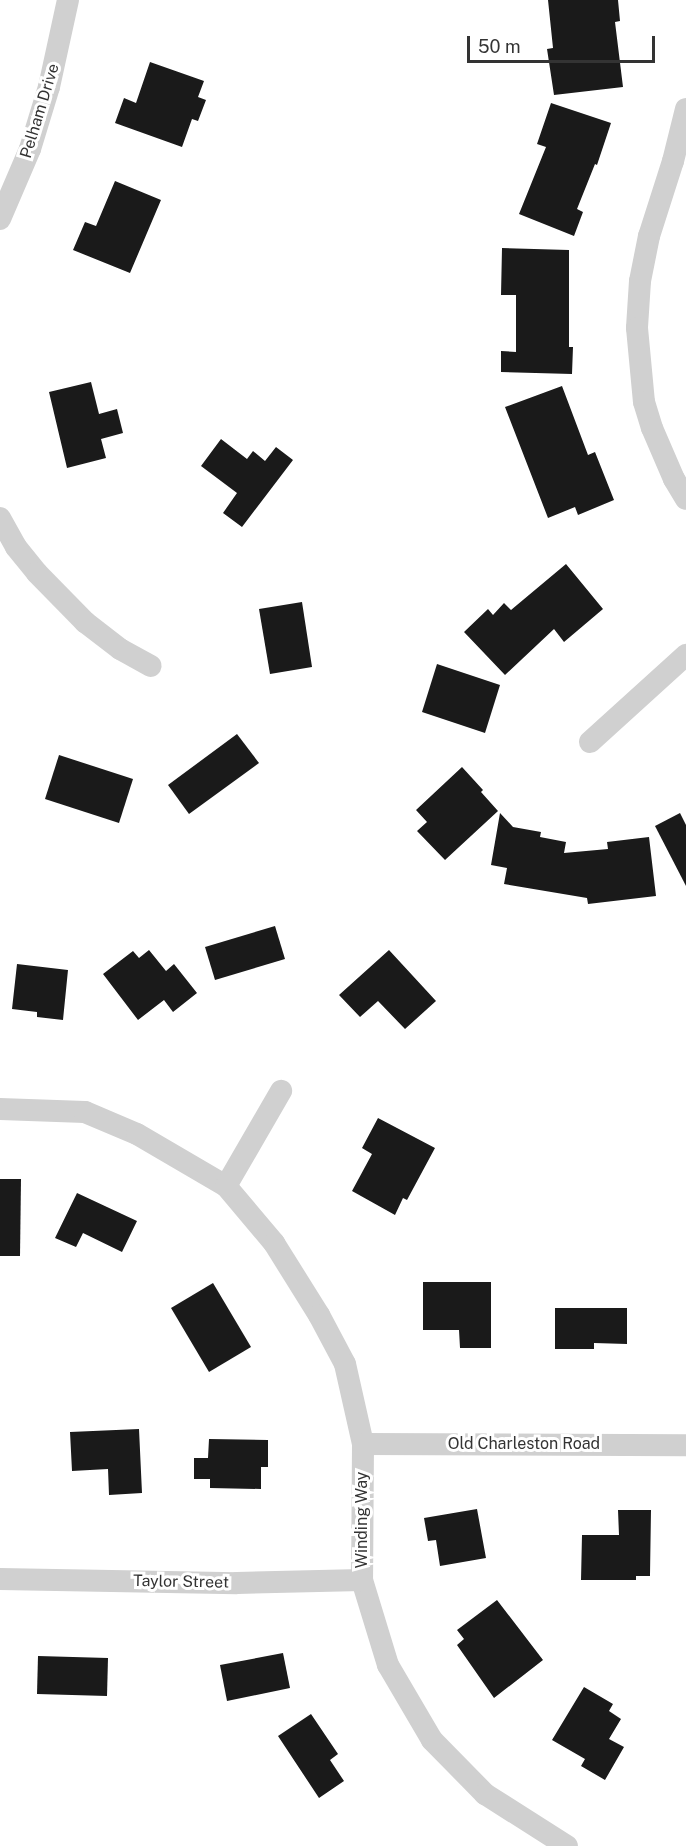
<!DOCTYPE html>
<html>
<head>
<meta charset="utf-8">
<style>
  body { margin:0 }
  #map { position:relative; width:686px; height:1846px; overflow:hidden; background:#fff; font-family:"Public Sans",sans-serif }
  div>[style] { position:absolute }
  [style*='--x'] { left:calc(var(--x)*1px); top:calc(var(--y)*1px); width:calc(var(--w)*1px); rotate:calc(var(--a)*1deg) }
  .building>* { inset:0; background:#1a1a1a }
  .minor>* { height:22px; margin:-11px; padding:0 11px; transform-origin:11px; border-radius:11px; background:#d0d0d0 }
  span { translate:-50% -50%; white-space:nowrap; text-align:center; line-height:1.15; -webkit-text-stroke:6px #fff; paint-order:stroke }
  .street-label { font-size:16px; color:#333 }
  .scale { position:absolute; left:467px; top:36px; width:188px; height:27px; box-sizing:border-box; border:3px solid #333; border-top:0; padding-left:8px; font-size:18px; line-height:21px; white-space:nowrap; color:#333; -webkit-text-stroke:4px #fff; paint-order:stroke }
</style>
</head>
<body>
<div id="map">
  <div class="building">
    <div style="clip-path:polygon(548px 0,618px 0,620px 21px,615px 22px,623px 87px,554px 95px,547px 49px,553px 48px)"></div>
    <div style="clip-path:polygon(150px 62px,204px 81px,198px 97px,206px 100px,198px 121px,192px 119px,182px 147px,115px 123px,124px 98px,136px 103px)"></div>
    <div style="clip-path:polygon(551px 103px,611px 123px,597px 165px,595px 164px,577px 209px,583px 212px,574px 236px,519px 214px,546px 147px,537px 144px)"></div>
    <div style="clip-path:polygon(115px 181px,161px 200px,130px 273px,73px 250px,85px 222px,96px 226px)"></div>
    <div style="clip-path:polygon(502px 248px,569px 250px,569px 347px,573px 347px,572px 374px,501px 372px,501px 351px,516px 352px,516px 295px,501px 295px)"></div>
    <div style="clip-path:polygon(91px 382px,99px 414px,117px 409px,123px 433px,101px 439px,106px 458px,67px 468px,49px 392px)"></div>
    <div style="clip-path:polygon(562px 386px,588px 455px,595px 452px,614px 500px,578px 515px,575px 507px,548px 518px,505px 407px)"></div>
    <div style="clip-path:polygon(221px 439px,247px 459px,253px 451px,265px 461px,276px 447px,293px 460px,242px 527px,223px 513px,237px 493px,201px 466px)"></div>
    <div style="clip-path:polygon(566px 564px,603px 609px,564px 642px,554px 629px,505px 675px,464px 632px,488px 609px,493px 615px,504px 603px,511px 610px)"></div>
    <div style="clip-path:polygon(302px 602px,312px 667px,270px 674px,259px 609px)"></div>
    <div style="clip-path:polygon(437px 664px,500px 685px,485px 733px,422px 712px)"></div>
    <div style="clip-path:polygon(237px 734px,259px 763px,189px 814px,168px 785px)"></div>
    <div style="clip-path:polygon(59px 755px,133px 779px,119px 823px,45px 799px)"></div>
    <div style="clip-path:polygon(462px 767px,483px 790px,481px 792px,498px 811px,445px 860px,417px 831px,427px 822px,416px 810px)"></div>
    <div style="clip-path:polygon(500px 813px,513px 827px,541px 832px,540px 837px,566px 842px,564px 853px,608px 849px,607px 842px,649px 837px,656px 896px,588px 904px,587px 898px,504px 884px,507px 868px,491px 865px)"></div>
    <div style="clip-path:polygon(680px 813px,686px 825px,686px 886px,655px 826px)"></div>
    <div style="clip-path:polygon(275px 926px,285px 959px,215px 980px,205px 947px)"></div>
    <div style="clip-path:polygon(149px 950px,166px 971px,174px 964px,197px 993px,173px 1012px,164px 1000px,138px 1020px,103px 974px,133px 951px,139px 958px)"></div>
    <div style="clip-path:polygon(389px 950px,436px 1001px,405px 1029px,378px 1001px,360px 1017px,339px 995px)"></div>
    <div style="clip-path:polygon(17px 964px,68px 970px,63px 1020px,37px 1017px,37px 1012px,12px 1009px)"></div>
    <div style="clip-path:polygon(378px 1118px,435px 1148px,407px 1200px,403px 1198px,395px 1215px,352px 1191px,372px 1154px,362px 1148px)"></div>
    <div style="clip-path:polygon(0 1179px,21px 1179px,20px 1256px,0 1256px)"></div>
    <div style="clip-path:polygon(77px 1193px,137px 1221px,122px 1252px,83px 1233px,76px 1247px,55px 1238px)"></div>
    <div style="clip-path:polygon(423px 1282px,491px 1282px,491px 1348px,460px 1348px,459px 1330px,423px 1330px)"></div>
    <div style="clip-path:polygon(213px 1283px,251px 1347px,209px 1372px,171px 1308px)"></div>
    <div style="clip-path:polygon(555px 1308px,627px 1308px,627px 1344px,594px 1343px,594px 1349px,555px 1349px)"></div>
    <div style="clip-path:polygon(139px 1429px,142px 1493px,109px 1495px,108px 1469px,72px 1471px,70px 1432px)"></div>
    <div style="clip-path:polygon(209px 1439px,268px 1440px,268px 1467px,261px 1467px,261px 1489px,210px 1488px,210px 1479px,194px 1479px,194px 1458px,208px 1458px)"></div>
    <div style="clip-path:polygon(477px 1509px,486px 1558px,440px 1566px,436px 1540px,428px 1541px,424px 1518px)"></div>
    <div style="clip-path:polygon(618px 1510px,651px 1510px,650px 1576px,636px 1576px,636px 1580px,581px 1580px,582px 1535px,619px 1535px)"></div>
    <div style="clip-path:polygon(497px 1600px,543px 1660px,494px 1698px,457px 1645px,464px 1639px,457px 1630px)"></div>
    <div style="clip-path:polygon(283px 1653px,290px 1688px,227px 1701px,220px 1665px)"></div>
    <div style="clip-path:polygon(38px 1656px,108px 1658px,107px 1696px,37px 1694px)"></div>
    <div style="clip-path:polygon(584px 1687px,613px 1704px,609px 1711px,621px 1719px,609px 1739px,624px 1747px,605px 1780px,581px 1766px,585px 1759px,552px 1740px)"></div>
    <div style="clip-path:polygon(311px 1714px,338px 1754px,330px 1760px,344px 1781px,319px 1798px,278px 1736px)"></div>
  </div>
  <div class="minor">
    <div style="--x:686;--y:109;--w:54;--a:104"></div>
    <div style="--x:673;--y:161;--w:79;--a:107.7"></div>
    <div style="--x:649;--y:236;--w:46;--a:101.3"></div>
    <div style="--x:640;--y:281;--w:47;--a:93.7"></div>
    <div style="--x:637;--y:328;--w:74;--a:84.6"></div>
    <div style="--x:644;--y:402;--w:27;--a:73"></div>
    <div style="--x:652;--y:428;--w:56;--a:66.7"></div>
    <div style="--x:674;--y:479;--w:23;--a:59"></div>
    <div style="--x:0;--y:219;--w:76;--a:-66.8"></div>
    <div style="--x:30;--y:149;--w:65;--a:-73"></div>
    <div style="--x:49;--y:87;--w:89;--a:-77.7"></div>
    <div style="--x:0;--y:518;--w:33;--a:61"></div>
    <div style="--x:16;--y:547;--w:33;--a:51"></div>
    <div style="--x:37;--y:573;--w:69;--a:45.6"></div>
    <div style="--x:85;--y:622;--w:44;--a:37.6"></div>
    <div style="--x:120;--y:649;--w:35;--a:29"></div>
    <div style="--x:590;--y:742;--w:130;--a:-42.2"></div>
    <div style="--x:0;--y:1109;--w:85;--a:2"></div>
    <div style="--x:85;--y:1112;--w:56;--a:22.9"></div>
    <div style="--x:137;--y:1134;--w:103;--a:30.3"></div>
    <div style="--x:226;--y:1186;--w:75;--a:49.9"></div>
    <div style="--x:274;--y:1243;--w:85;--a:58"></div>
    <div style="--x:319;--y:1315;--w:55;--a:62"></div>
    <div style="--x:345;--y:1364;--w:82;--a:77.3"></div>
    <div style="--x:363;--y:1444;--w:136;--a:90.4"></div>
    <div style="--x:362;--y:1580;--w:89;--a:73"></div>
    <div style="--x:388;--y:1665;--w:87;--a:59.6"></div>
    <div style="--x:432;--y:1740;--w:76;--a:45.5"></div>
    <div style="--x:485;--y:1794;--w:97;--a:32.4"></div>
    <div style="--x:226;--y:1186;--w:110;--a:-59.9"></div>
    <div style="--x:363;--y:1444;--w:323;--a:0.2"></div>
    <div style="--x:0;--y:1579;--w:237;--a:1"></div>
    <div style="--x:237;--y:1583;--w:125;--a:-1.4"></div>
  </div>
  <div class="street-label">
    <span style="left:40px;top:111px;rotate:-73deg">Pelham Drive</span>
    <span style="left:524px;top:1444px">Old Charleston Road</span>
    <span style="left:362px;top:1520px;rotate:-90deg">Winding Way</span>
    <span style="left:181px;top:1582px;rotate:1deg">Taylor Street</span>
  </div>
  <div class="scale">50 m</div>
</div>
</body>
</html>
